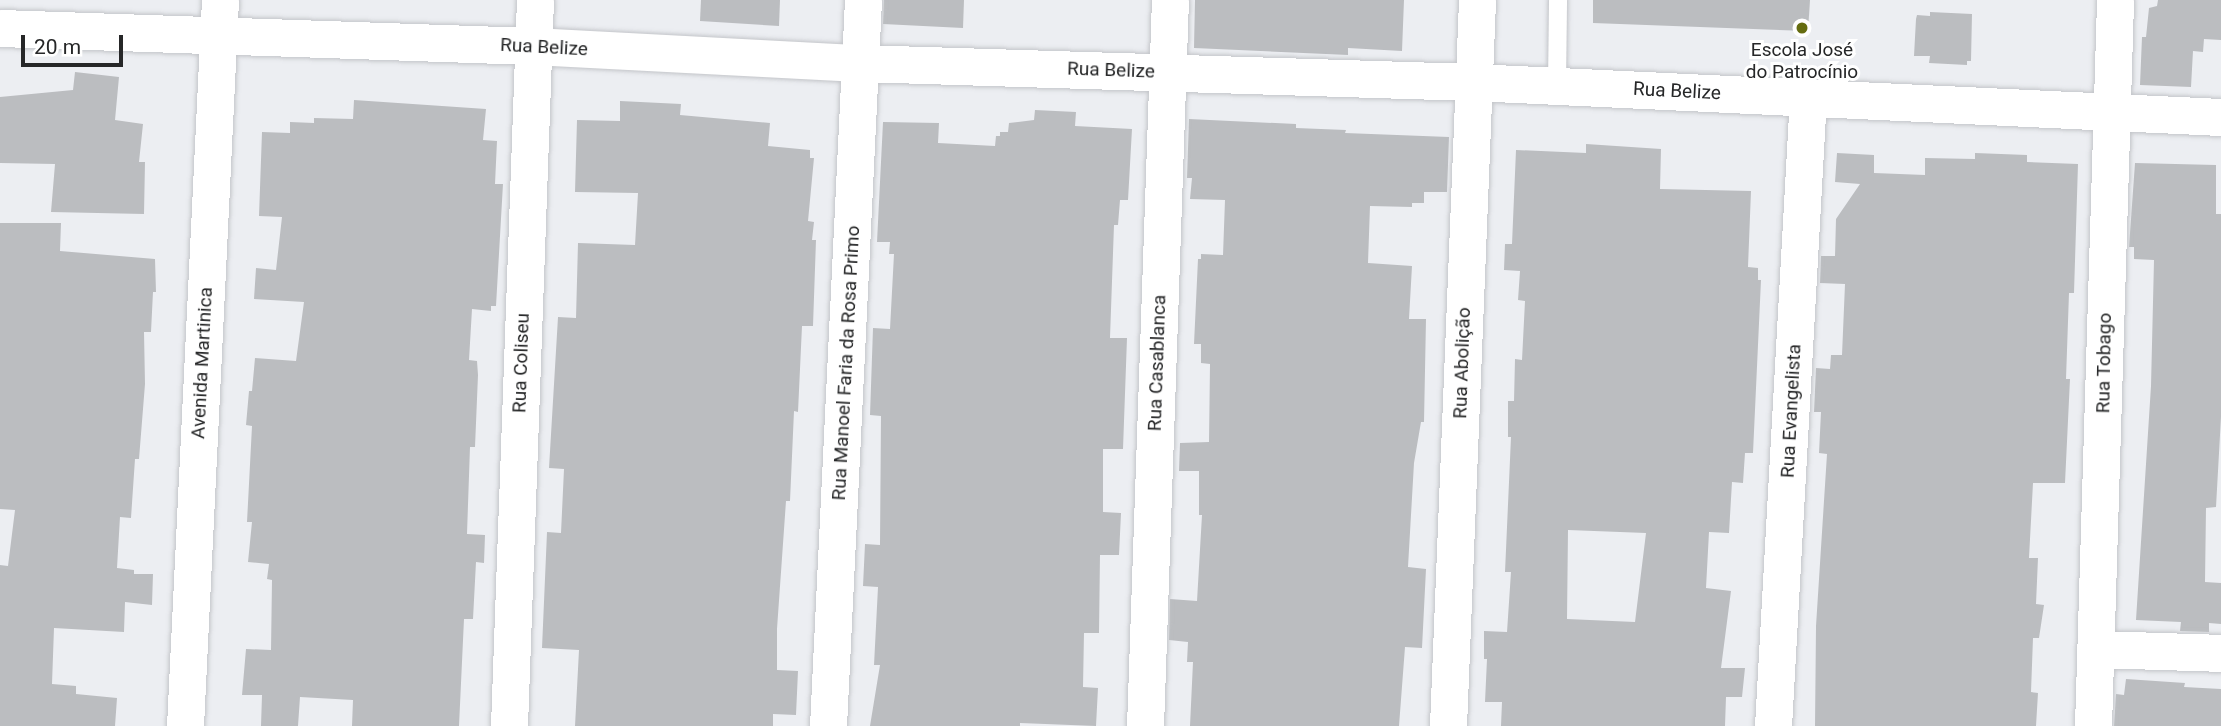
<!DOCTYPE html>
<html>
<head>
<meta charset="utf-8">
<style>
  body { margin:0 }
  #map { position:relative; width:2221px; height:726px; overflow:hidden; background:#eceef2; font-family:Roboto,sans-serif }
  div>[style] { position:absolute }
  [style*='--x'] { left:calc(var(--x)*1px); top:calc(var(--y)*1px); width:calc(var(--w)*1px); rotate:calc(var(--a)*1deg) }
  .building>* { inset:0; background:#bbbdc0 }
  .roads { filter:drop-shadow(0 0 2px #c3c5c9) drop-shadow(0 0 2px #c3c5c9) }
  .service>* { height:18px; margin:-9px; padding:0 9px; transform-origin:9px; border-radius:9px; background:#fff }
  .minor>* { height:37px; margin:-18.5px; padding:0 18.5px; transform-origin:18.5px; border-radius:18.5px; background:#fff }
  .dots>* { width:19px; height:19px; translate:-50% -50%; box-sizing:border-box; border:4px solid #fff; border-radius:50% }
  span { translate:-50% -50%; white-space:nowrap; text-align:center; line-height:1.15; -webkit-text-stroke:6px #fff; paint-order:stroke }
  .street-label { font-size:19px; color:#262728 }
  .poi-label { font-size:19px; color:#262728 }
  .scale { position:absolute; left:21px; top:35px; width:102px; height:32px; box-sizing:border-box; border:4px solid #262728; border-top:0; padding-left:9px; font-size:21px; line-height:24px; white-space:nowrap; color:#262728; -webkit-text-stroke:5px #fff; paint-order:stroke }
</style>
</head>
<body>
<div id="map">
  <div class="building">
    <div style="clip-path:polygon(701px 0,780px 0,779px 26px,700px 21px)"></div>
    <div style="clip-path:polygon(884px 0,964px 0,963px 28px,883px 24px)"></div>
    <div style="clip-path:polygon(1195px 0,1404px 0,1402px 51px,1348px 48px,1348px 55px,1194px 48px)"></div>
    <div style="clip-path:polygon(1593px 0,1810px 0,1808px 31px,1593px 23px)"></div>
    <div style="clip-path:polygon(2158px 0,2221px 0,2221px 40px,2204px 39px,2203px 52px,2193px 51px,2191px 87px,2140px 85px,2142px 37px,2146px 37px,2149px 8px,2157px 6px)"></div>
    <div style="clip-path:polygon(1930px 12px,1972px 14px,1971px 61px,1967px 61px,1967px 65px,1929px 63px,1930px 56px,1914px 56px,1916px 19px,1917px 15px,1930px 16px)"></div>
    <div style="clip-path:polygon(75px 72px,119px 77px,115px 120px,143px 124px,139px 162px,145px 162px,144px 214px,51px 212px,55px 164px,0 163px,0 97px,73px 90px)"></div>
    <div style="clip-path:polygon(354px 100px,486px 109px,483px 140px,497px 141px,495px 184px,503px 184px,496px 306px,491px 306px,491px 311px,472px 309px,469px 360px,477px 361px,478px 375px,475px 447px,470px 447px,467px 534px,485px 535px,484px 563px,476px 562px,473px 619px,464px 619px,459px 726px,352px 726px,353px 700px,300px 697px,298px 726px,261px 726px,262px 695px,242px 695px,246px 649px,271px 650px,272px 580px,267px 579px,269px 564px,248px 562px,252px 522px,247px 522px,252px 426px,246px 425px,249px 391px,252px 391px,255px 358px,296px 361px,304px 302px,254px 299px,256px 268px,276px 270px,282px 217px,259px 216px,262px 132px,290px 133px,290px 122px,314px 123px,314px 118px,353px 119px)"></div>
    <div style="clip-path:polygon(620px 101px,681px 104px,680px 115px,770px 123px,768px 146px,810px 150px,810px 158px,814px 158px,808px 221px,814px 222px,812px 240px,816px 240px,813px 326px,802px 326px,798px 412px,794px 411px,790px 501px,786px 501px,777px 629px,777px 670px,798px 671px,796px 715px,773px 714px,773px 726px,575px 726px,579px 650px,542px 648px,547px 532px,561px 533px,564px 469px,549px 468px,558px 317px,576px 318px,578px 243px,635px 245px,638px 193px,575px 192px,577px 120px,620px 121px)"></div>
    <div style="clip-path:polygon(1035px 110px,1076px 112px,1075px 126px,1132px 129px,1128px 200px,1120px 200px,1118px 225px,1114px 225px,1110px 338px,1127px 338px,1123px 449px,1103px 449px,1103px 512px,1121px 513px,1119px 555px,1100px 555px,1099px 633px,1084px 633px,1083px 687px,1098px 688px,1096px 726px,1020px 723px,1020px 726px,870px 726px,880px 665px,874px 665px,878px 587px,863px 586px,865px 544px,880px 545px,881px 416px,870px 415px,873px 328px,890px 329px,894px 254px,889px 254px,890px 242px,877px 242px,883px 122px,939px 123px,938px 143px,995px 146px,996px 136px,1000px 136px,1000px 132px,1008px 132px,1009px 123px,1034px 120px)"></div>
    <div style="clip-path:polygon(1189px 119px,1296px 124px,1296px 128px,1346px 130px,1345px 133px,1449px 137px,1447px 192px,1424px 192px,1424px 203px,1412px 203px,1412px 207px,1370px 206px,1368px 263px,1412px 266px,1409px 319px,1426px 319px,1424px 422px,1421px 422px,1414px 463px,1408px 567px,1426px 569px,1422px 648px,1405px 647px,1399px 726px,1190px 726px,1193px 662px,1187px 662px,1188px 642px,1169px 640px,1170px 599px,1197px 601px,1202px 515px,1199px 515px,1199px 471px,1179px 471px,1180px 443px,1209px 442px,1210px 364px,1201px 363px,1201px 344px,1194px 344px,1198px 259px,1201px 259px,1201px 254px,1223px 255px,1225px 200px,1190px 199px,1192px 178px,1187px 178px)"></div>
    <div style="clip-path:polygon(evenodd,1586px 144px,1661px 149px,1660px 189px,1751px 191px,1748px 267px,1758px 268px,1758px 280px,1761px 280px,1753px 453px,1745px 453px,1743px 483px,1732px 482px,1729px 533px,1709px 532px,1706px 588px,1731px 591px,1721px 668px,1745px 668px,1742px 697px,1726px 697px,1725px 726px,1501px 726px,1502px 702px,1485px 702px,1487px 659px,1484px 659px,1484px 631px,1507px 632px,1511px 572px,1505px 572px,1511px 437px,1508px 437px,1508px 401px,1514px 401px,1515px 359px,1522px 360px,1525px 301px,1518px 300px,1520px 271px,1504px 270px,1505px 244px,1512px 244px,1516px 150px,1586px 153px,1586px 144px,1568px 530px,1646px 533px,1635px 622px,1567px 619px,1568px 530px)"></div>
    <div style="clip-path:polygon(1837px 153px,1874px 155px,1874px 173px,1925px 175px,1925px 158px,1975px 159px,1975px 153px,2027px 155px,2027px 162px,2078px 164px,2074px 293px,2069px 293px,2066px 379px,2070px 379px,2065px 483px,2033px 483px,2029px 558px,2038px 558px,2036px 604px,2044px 605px,2039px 638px,2033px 638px,2031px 692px,2038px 693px,2036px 726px,1815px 726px,1816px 626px,1827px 454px,1819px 453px,1821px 412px,1814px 412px,1816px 368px,1830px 369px,1831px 355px,1842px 355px,1845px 284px,1820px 283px,1821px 256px,1835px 256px,1836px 219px,1860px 184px,1835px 182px)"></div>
    <div style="clip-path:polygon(2135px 163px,2216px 165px,2216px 214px,2221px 214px,2221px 417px,2216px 507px,2206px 508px,2205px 582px,2221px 583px,2221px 624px,2209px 623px,2209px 632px,2180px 631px,2181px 622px,2136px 620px,2151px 386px,2154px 260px,2134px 259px,2134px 247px,2129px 247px)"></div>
    <div style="clip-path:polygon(0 223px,61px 223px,60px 251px,155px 259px,156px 292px,153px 292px,151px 332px,144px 332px,145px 384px,139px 459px,135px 459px,131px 518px,120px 517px,117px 568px,134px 570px,134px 574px,153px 574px,152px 605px,125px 602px,124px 632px,54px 628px,52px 684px,76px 686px,76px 694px,117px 698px,115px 726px,0 726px,0 565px,8px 566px,15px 510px,0 509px)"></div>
    <div style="clip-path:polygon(2126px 679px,2185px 683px,2184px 687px,2221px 689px,2221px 726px,2114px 726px,2116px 694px,2124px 695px)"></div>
  </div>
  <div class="roads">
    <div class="service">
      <div style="--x:1557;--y:85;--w:85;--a:-89.3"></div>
    </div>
    <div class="minor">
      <div style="--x:0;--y:28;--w:532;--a:1.94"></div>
      <div style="--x:532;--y:46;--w:328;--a:3"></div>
      <div style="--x:860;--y:63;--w:613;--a:1.78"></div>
      <div style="--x:1473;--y:82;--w:749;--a:2.68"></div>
      <div style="--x:2097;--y:649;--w:124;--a:1.8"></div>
      <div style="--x:185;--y:726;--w:727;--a:-87.24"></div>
      <div style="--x:509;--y:726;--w:726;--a:-87.95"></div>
      <div style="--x:828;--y:726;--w:727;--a:-87.24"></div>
      <div style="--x:1145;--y:726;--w:726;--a:-88.03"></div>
      <div style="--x:1448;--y:726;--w:727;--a:-87.71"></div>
      <div style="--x:1773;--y:726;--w:630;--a:-86.82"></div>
      <div style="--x:2093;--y:726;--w:726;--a:-88.26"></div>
    </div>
  </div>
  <div class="dots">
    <div style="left:1802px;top:28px;background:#656c10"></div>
  </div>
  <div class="street-label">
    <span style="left:544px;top:47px;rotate:3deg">Rua Belize</span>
    <span style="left:1111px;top:70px;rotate:2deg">Rua Belize</span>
    <span style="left:1677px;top:91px;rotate:3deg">Rua Belize</span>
    <span style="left:202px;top:363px;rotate:-87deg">Avenida Martinica</span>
    <span style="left:521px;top:363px;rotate:-88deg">Rua Coliseu</span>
    <span style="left:846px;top:363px;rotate:-87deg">Rua Manoel Faria da Rosa Primo</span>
    <span style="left:1157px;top:363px;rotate:-88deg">Rua Casablanca</span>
    <span style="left:1462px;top:363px;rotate:-88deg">Rua Abolição</span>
    <span style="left:2104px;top:363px;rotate:-89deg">Rua Tobago</span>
    <span style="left:1791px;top:411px;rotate:-87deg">Rua Evangelista</span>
  </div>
  <div class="poi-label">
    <span style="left:1802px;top:61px">Escola José<br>do Patrocínio</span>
  </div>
  <div class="scale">20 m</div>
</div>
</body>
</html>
